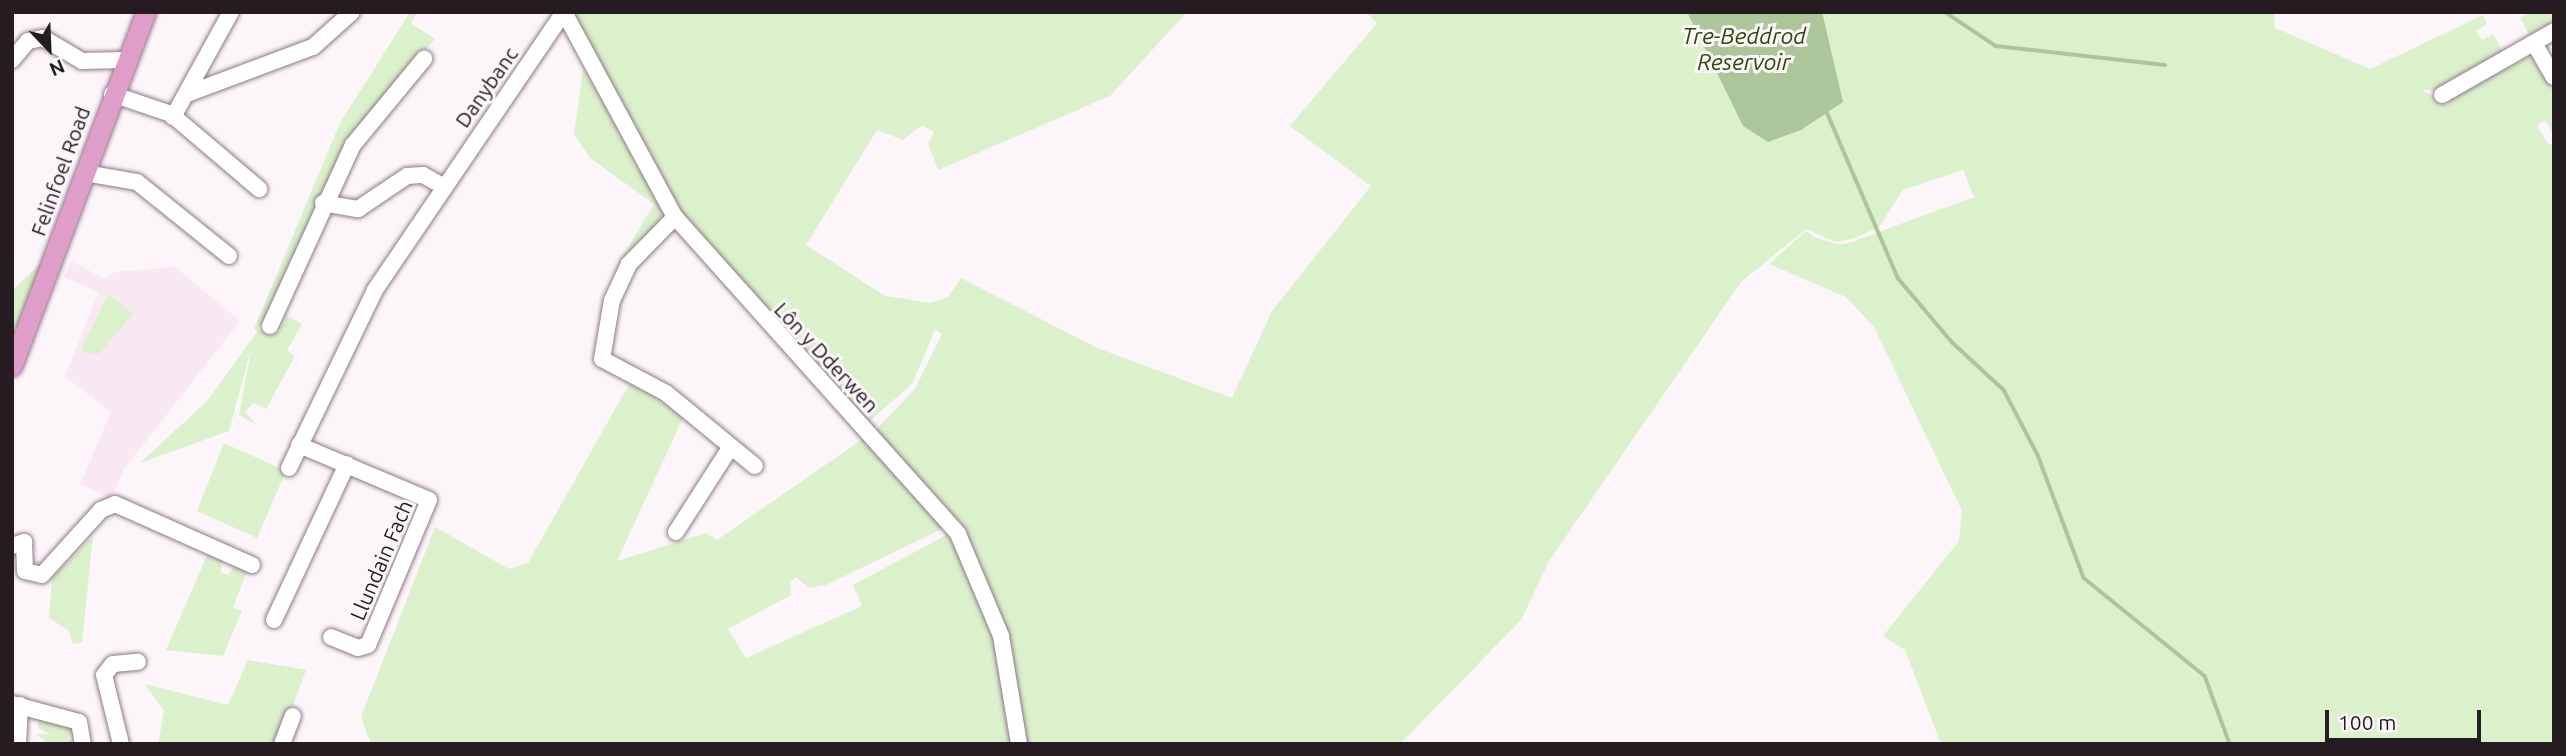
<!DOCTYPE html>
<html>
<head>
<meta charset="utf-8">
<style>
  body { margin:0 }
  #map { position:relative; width:2566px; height:756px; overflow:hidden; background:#fcf6fa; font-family:Ubuntu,sans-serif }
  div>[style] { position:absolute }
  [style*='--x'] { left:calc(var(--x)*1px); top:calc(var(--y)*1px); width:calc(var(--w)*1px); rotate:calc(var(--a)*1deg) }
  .built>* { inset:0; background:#f7e8f1 }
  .green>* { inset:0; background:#daf1cb }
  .water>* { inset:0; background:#acc699 }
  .stream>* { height:3.5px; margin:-1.75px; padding:0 1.75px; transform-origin:1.75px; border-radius:1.75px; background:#acc699 }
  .roads { filter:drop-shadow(0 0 2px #917786) drop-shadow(0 0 2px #917786) }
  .minor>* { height:16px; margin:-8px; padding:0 8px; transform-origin:8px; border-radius:8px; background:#fff }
  .major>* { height:19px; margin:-9.5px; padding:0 9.5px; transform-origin:9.5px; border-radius:9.5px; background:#df9dc9 }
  span { translate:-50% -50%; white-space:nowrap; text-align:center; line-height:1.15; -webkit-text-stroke:6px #fcf6fa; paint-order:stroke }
  .street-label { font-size:21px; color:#251b21 }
  .water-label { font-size:23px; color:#2b4a08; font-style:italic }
  .frame { position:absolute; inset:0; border:14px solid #251b21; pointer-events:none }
  .north { position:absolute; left:14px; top:14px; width:70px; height:70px; -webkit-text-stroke:5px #fcf6fa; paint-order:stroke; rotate:157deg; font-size:19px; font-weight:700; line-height:28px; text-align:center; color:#251b21 }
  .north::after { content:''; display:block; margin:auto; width:24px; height:32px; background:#251b21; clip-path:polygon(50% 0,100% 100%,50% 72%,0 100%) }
  .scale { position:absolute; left:2325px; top:710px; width:156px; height:32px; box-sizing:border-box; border:4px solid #251b21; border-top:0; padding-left:9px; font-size:21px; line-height:24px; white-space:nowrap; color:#251b21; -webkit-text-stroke:5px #fcf6fa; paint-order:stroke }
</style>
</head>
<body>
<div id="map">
  <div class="built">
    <div style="clip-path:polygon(71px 261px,105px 279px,115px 272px,175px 267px,240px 321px,124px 469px,111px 498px,80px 484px,111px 412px,65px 377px,99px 292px,64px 277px)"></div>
  </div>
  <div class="green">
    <div style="clip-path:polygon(410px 12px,417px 12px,411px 23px,435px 39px,355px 132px,258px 330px,278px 333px,287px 316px,302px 324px,287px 350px,295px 356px,266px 409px,253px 403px,245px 412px,257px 425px,239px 415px,252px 345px,229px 431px,140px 463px,207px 401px,257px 332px,254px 329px,340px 123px)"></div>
    <div style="clip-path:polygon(574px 12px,1187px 12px,1110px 96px,938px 170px,928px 143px,934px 132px,922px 125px,903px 140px,877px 130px,806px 245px,885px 296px,931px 303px,948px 297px,961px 278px,1095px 347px,1232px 398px,1272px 311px,1371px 186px,1290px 126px,1377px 23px,1366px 12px,2274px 12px,2275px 28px,2370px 69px,2483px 15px,2487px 24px,2476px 31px,2482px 40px,2493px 34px,2504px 53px,2447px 90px,2422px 90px,2447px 105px,2454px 95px,2530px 57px,2554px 90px,2554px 134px,2545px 120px,2537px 126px,2549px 145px,2554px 143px,2554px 744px,1941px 744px,1905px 650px,1883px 636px,1959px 541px,1962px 511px,1874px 327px,1846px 297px,1769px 264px,1806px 231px,1814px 237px,1836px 244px,1846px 244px,1974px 197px,1963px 170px,1903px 190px,1879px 227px,1855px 238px,1836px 242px,1806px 229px,1741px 282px,1549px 561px,1521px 620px,1400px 744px,1024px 744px,980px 567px,874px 432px,915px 389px,942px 334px,935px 330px,912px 384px,867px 423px,681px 215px,603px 83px)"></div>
    <div style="clip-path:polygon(2531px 12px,2554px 12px,2554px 25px,2531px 38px,2520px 18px)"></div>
    <div style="clip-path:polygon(583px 69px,665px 207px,663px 221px,618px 264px,654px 204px,590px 158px,574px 134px)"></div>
    <div style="clip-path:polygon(43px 261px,17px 327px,12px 329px,12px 291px)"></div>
    <div style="clip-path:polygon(108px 294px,133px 314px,99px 354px,81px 351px)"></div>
    <div style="clip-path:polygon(631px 381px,683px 418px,617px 561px,706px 533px,717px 540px,864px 438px,944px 528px,826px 585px,809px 588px,796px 577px,790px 582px,791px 595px,728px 629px,746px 658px,862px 606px,853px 585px,952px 532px,988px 611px,1015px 744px,371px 744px,361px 717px,435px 527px,509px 569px,528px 563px)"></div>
    <div style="clip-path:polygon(224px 443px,286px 471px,257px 538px,197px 511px)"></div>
    <div style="clip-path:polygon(93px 536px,82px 642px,73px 644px,68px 630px,49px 618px,52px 578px)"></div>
    <div style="clip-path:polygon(209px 551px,222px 558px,221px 572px,228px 575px,236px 564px,248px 569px,233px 607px,242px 611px,223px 656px,166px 650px)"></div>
    <div style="clip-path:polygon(248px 660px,306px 670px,279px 744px,158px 744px,164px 711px,145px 684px,228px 705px)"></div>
    <div style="clip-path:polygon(38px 716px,76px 725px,67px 739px,77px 742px,70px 744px,35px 744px,47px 743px,36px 734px,49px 734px,38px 728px)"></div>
  </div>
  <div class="water">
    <div style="clip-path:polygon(1687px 12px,1822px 12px,1843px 102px,1801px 130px,1768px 142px,1743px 126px)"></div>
  </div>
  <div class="stream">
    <div style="--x:1945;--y:12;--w:61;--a:33.7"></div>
    <div style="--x:1996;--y:46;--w:170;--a:6.4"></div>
    <div style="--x:1827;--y:112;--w:181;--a:66.8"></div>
    <div style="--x:1898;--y:278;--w:84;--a:49.8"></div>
    <div style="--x:1952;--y:342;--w:71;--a:42.7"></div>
    <div style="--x:2004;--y:390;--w:73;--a:62.4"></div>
    <div style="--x:2038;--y:455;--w:131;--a:69.5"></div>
    <div style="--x:2084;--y:578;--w:156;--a:39"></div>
    <div style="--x:2205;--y:676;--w:72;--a:69.8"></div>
  </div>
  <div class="roads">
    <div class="minor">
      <div style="--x:564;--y:12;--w:233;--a:61.6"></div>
      <div style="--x:675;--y:217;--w:425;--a:48.2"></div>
      <div style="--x:958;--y:534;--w:111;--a:67.1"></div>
      <div style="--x:1001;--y:636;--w:109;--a:80.5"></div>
      <div style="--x:2534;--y:43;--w:39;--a:60"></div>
      <div style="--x:12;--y:60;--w:25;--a:-50"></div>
      <div style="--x:28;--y:41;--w:15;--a:-11"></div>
      <div style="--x:43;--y:38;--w:45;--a:30.5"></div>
      <div style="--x:82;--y:61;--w:42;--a:-1.4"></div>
      <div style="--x:112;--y:94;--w:62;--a:18.7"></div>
      <div style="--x:171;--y:114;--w:116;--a:40.4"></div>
      <div style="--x:187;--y:94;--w:134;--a:-20.5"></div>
      <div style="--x:313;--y:47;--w:52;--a:-41.9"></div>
      <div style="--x:2442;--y:95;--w:129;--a:-29.7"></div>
      <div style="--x:173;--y:117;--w:120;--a:-61.1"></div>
      <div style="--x:85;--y:173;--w:53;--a:9.8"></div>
      <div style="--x:137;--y:182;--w:118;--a:38.8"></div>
      <div style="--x:323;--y:203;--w:36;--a:10"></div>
      <div style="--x:358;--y:209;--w:59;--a:-34"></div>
      <div style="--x:407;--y:176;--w:16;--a:-4"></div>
      <div style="--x:423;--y:175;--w:23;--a:29"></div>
      <div style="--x:675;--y:217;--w:66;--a:134.4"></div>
      <div style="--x:629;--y:264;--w:40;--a:115"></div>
      <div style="--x:612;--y:300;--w:60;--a:99.6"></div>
      <div style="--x:602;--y:359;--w:72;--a:28"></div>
      <div style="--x:666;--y:393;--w:115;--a:39.4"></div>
      <div style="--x:270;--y:326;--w:199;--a:-65.4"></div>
      <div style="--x:353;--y:145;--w:112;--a:-50.5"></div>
      <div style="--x:299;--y:445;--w:141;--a:22.9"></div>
      <div style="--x:429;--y:500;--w:157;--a:112.8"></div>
      <div style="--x:368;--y:645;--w:10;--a:163"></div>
      <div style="--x:358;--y:648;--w:29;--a:-158"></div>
      <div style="--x:289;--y:468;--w:198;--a:-64.2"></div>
      <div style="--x:375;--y:290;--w:336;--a:-55.8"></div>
      <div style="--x:676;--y:532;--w:100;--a:-57.3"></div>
      <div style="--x:12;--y:546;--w:13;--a:-18"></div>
      <div style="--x:24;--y:542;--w:29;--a:88"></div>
      <div style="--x:25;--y:571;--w:17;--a:13"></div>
      <div style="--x:42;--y:575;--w:88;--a:-47.8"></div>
      <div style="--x:101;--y:510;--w:15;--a:-23"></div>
      <div style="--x:115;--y:504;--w:150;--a:24"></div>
      <div style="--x:274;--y:620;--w:172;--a:-64.9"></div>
      <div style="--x:12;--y:704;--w:69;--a:15"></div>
      <div style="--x:79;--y:722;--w:22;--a:80"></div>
      <div style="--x:18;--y:744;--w:39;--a:-87"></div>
      <div style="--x:121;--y:744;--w:71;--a:-103.8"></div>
      <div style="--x:104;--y:675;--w:14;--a:-51"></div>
      <div style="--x:113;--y:664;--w:25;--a:-5"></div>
      <div style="--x:282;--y:744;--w:30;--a:-69"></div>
    </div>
    <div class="major">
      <div style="--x:12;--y:366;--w:379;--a:-69.3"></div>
    </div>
  </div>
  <div class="street-label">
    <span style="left:486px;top:87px;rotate:-55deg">Danybanc</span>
    <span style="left:60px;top:171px;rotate:-70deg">Felinfoel Road</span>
    <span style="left:827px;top:357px;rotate:47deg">Lôn y Dderwen</span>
    <span style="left:381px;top:560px;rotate:-67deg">Llundain Fach</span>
  </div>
  <div class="water-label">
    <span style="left:1744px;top:49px">Tre-Beddrod<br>Reservoir</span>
  </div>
  <div class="frame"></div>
  <div class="north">N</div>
  <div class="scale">100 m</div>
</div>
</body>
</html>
